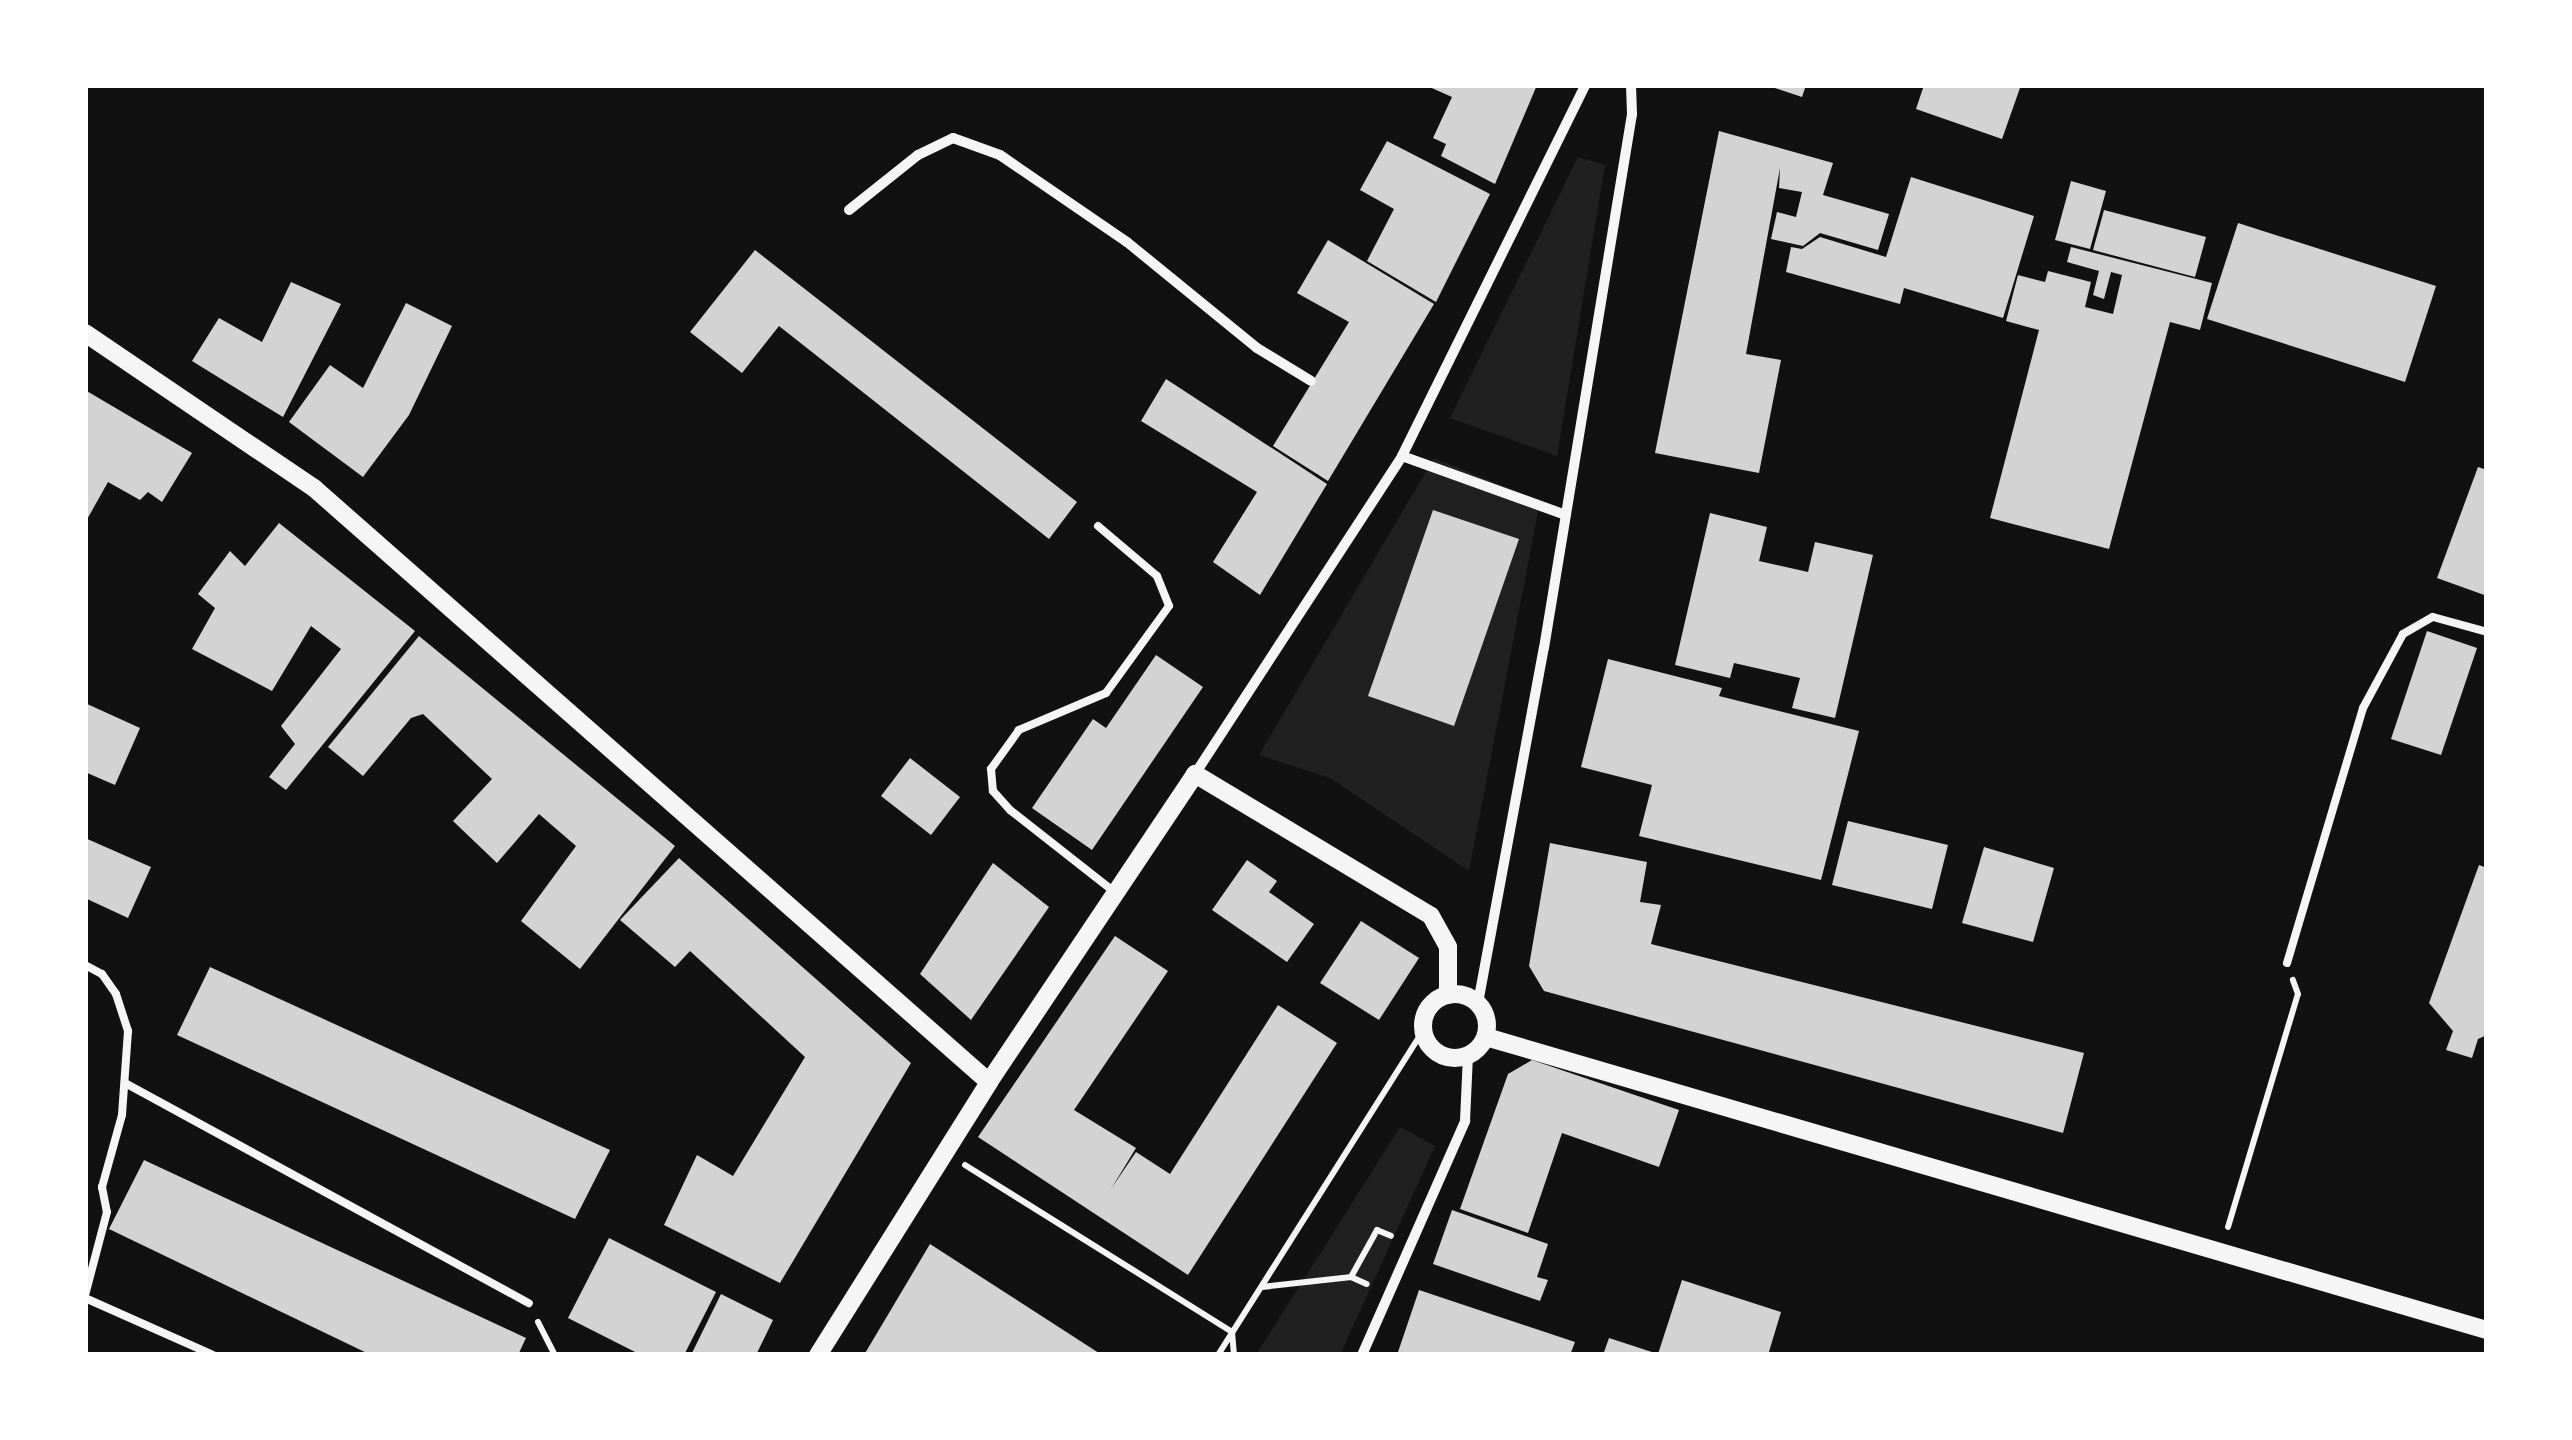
<!DOCTYPE html>
<html>
<head>
<meta charset="utf-8">
<style>
  body { margin:0 }
  #map { position:relative; width:2572px; height:1440px; overflow:hidden; background:#111; font-family:"IBM Plex Sans",sans-serif }
  div>[style] { position:absolute }
  [style*='--x'] { left:calc(var(--x)*1px); top:calc(var(--y)*1px); width:calc(var(--w)*1px); rotate:calc(var(--a)*1deg) }
  .green>* { inset:0; background:#202020 }
  .building>* { inset:0; background:#d3d3d3 }
  .path>* { height:6px; margin:-3px; padding:0 3px; transform-origin:3px; border-radius:3px; background:#f5f5f5 }
  .service>* { height:8px; margin:-4px; padding:0 4px; transform-origin:4px; border-radius:4px; background:#f5f5f5 }
  .minor>* { height:10px; margin:-5px; padding:0 5px; transform-origin:5px; border-radius:5px; background:#f5f5f5 }
  .tertiary>* { height:18px; margin:-9px; padding:0 9px; transform-origin:9px; border-radius:9px; background:#f5f5f5 }
  .tertiary>.ring { margin:-9px; padding:0; box-sizing:content-box; background:none; border:18px solid #f5f5f5; border-radius:50% }
  span { translate:-50% -50%; white-space:nowrap; text-align:center; line-height:1.15; -webkit-text-stroke:10px #fff; paint-order:stroke }
  .frame { position:absolute; inset:0; border:88px solid #fff; pointer-events:none }
</style>
</head>
<body>
<div id="map">
  <div class="green">
    <div style="clip-path:polygon(1578px 157px,1605px 165px,1557px 456px,1450px 418px)"></div>
    <div style="clip-path:polygon(1434px 458px,1540px 501px,1469px 871px,1330px 778px,1259px 755px)"></div>
    <div style="clip-path:polygon(1400px 1127px,1435px 1146px,1340px 1355px,1256px 1355px)"></div>
  </div>
  <div class="building">
    <div style="clip-path:polygon(1425px 85px,1537px 85px,1495px 184px,1441px 156px,1446px 144px,1433px 138px,1452px 97px)"></div>
    <div style="clip-path:polygon(1766px 85px,1806px 85px,1802px 97px)"></div>
    <div style="clip-path:polygon(1924px 85px,2021px 85px,2002px 139px,1916px 109px)"></div>
    <div style="clip-path:polygon(1719px 131px,1833px 163px,1823px 195px,1889px 214px,1878px 250px,1820px 233px,1803px 246px,1771px 239px,1777px 212px,1796px 217px,1802px 192px,1779px 188px,1780px 168px,1746px 354px,1781px 360px,1759px 473px,1655px 453px)"></div>
    <div style="clip-path:polygon(1387px 141px,1490px 194px,1436px 302px,1367px 261px,1394px 209px,1360px 190px)"></div>
    <div style="clip-path:polygon(1911px 177px,2034px 216px,2003px 318px,1904px 288px,1900px 304px,1786px 272px,1791px 247px,1802px 249px,1820px 237px,1886px 257px)"></div>
    <div style="clip-path:polygon(2071px 181px,2106px 191px,2090px 249px,2055px 240px)"></div>
    <div style="clip-path:polygon(2104px 210px,2206px 237px,2195px 277px,2093px 250px)"></div>
    <div style="clip-path:polygon(2238px 223px,2436px 286px,2405px 382px,2207px 319px)"></div>
    <div style="clip-path:polygon(1328px 240px,1434px 304px,1328px 481px,1273px 446px,1349px 322px,1297px 293px)"></div>
    <div style="clip-path:polygon(2071px 247px,2212px 283px,2200px 330px,2170px 322px,2109px 549px,1990px 518px,2039px 330px,2006px 321px,2018px 275px,2045px 282px,2048px 271px,2091px 282px,2085px 307px,2113px 314px,2122px 275px,2111px 272px,2104px 299px,2093px 295px,2099px 271px,2067px 262px)"></div>
    <div style="clip-path:polygon(755px 250px,1077px 502px,1049px 539px,779px 326px,742px 373px,690px 332px)"></div>
    <div style="clip-path:polygon(291px 282px,341px 304px,283px 417px,192px 361px,219px 318px,262px 342px)"></div>
    <div style="clip-path:polygon(406px 303px,452px 326px,409px 415px,363px 477px,289px 422px,330px 365px,363px 388px)"></div>
    <div style="clip-path:polygon(1166px 379px,1327px 484px,1260px 595px,1213px 562px,1257px 492px,1141px 421px)"></div>
    <div style="clip-path:polygon(85px 390px,192px 453px,162px 502px,148px 492px,140px 500px,108px 482px,85px 523px)"></div>
    <div style="clip-path:polygon(2478px 467px,2487px 470px,2487px 596px,2437px 578px)"></div>
    <div style="clip-path:polygon(1433px 510px,1519px 539px,1454px 726px,1368px 696px)"></div>
    <div style="clip-path:polygon(1710px 513px,1767px 527px,1759px 561px,1808px 572px,1815px 542px,1873px 555px,1835px 718px,1792px 708px,1800px 678px,1734px 663px,1730px 678px,1675px 665px)"></div>
    <div style="clip-path:polygon(279px 523px,415px 631px,286px 790px,269px 777px,295px 744px,281px 726px,341px 649px,311px 626px,272px 691px,192px 649px,215px 608px,198px 594px,230px 551px,245px 566px)"></div>
    <div style="clip-path:polygon(2427px 631px,2477px 648px,2441px 755px,2391px 739px)"></div>
    <div style="clip-path:polygon(419px 636px,675px 846px,580px 969px,521px 921px,576px 846px,539px 814px,497px 863px,453px 821px,492px 779px,423px 714px,411px 718px,363px 776px,328px 747px)"></div>
    <div style="clip-path:polygon(1156px 655px,1203px 687px,1092px 850px,1032px 808px,1093px 719px,1106px 728px)"></div>
    <div style="clip-path:polygon(1608px 659px,1722px 688px,1719px 696px,1859px 731px,1821px 880px,1639px 836px,1652px 785px,1581px 767px)"></div>
    <div style="clip-path:polygon(85px 703px,140px 728px,115px 785px,85px 772px)"></div>
    <div style="clip-path:polygon(910px 758px,960px 797px,931px 835px,881px 796px)"></div>
    <div style="clip-path:polygon(1848px 821px,1948px 845px,1932px 909px,1832px 885px)"></div>
    <div style="clip-path:polygon(85px 838px,151px 867px,128px 918px,85px 898px)"></div>
    <div style="clip-path:polygon(1550px 843px,1647px 862px,1640px 902px,1661px 905px,1651px 944px,2084px 1053px,2063px 1133px,1544px 991px,1529px 966px)"></div>
    <div style="clip-path:polygon(1984px 847px,2054px 868px,2033px 942px,1962px 923px)"></div>
    <div style="clip-path:polygon(679px 858px,911px 1063px,780px 1283px,664px 1225px,697px 1155px,733px 1176px,805px 1057px,690px 951px,675px 967px,620px 920px)"></div>
    <div style="clip-path:polygon(1247px 860px,1277px 881px,1269px 892px,1314px 924px,1287px 962px,1212px 910px)"></div>
    <div style="clip-path:polygon(993px 863px,1049px 907px,971px 1020px,920px 974px)"></div>
    <div style="clip-path:polygon(2479px 865px,2487px 868px,2487px 1035px,2478px 1039px,2472px 1058px,2446px 1050px,2453px 1031px,2429px 1003px)"></div>
    <div style="clip-path:polygon(1361px 921px,1419px 958px,1379px 1020px,1320px 983px)"></div>
    <div style="clip-path:polygon(1115px 936px,1168px 971px,1074px 1110px,1136px 1148px,1111px 1189px,1136px 1152px,1170px 1174px,1278px 1005px,1337px 1043px,1188px 1275px,978px 1137px)"></div>
    <div style="clip-path:polygon(210px 967px,610px 1150px,575px 1219px,177px 1035px)"></div>
    <div style="clip-path:polygon(1532px 1060px,1679px 1110px,1659px 1167px,1562px 1133px,1528px 1233px,1460px 1209px,1508px 1074px)"></div>
    <div style="clip-path:polygon(144px 1160px,526px 1338px,518px 1355px,371px 1355px,109px 1229px)"></div>
    <div style="clip-path:polygon(1452px 1210px,1548px 1244px,1537px 1277px,1548px 1280px,1540px 1301px,1433px 1264px)"></div>
    <div style="clip-path:polygon(609px 1238px,716px 1292px,684px 1355px,641px 1355px,568px 1318px)"></div>
    <div style="clip-path:polygon(930px 1244px,1102px 1355px,864px 1355px)"></div>
    <div style="clip-path:polygon(1682px 1280px,1781px 1312px,1768px 1355px,1603px 1355px,1609px 1338px,1658px 1354px)"></div>
    <div style="clip-path:polygon(1419px 1290px,1575px 1342px,1570px 1355px,1397px 1355px)"></div>
    <div style="clip-path:polygon(721px 1294px,773px 1320px,756px 1355px,691px 1355px)"></div>
  </div>
  <div class="path">
    <div style="--x:965;--y:1165;--w:315;--a:32"></div>
    <div style="--x:1232;--y:1332;--w:23;--a:85"></div>
    <div style="--x:2228;--y:1227;--w:243;--a:-73.3"></div>
    <div style="--x:2298;--y:994;--w:15;--a:-110"></div>
    <div style="--x:1351;--y:1277;--w:54;--a:-61"></div>
    <div style="--x:1377;--y:1230;--w:15;--a:23"></div>
    <div style="--x:1262;--y:1287;--w:90;--a:-6.4"></div>
    <div style="--x:1351;--y:1277;--w:17;--a:24"></div>
    <div style="--x:538;--y:1322;--w:37;--a:63"></div>
    <div style="--x:1218;--y:1355;--w:383;--a:-57.7"></div>
  </div>
  <div class="service">
    <div style="--x:1098;--y:526;--w:77;--a:40.3"></div>
    <div style="--x:1157;--y:576;--w:32;--a:68"></div>
    <div style="--x:1169;--y:606;--w:107;--a:125.9"></div>
    <div style="--x:1106;--y:693;--w:95;--a:157"></div>
    <div style="--x:1019;--y:730;--w:48;--a:125.7"></div>
    <div style="--x:991;--y:769;--w:22;--a:85"></div>
    <div style="--x:993;--y:791;--w:25;--a:48"></div>
    <div style="--x:1010;--y:810;--w:135;--a:38.1"></div>
    <div style="--x:2287;--y:963;--w:266;--a:-73.4"></div>
    <div style="--x:2363;--y:708;--w:84;--a:-61.6"></div>
    <div style="--x:2403;--y:634;--w:34;--a:-30"></div>
    <div style="--x:2433;--y:617;--w:56;--a:15.5"></div>
    <div style="--x:85;--y:965;--w:19;--a:28"></div>
    <div style="--x:102;--y:974;--w:24;--a:55"></div>
    <div style="--x:116;--y:994;--w:39;--a:72"></div>
    <div style="--x:128;--y:1031;--w:84;--a:94.1"></div>
    <div style="--x:122;--y:1115;--w:75;--a:105.5"></div>
    <div style="--x:102;--y:1187;--w:25;--a:79"></div>
    <div style="--x:107;--y:1212;--w:86;--a:104.8"></div>
    <div style="--x:125;--y:1083;--w:460;--a:28.6"></div>
    <div style="--x:85;--y:1298;--w:140;--a:24"></div>
  </div>
  <div class="minor">
    <div style="--x:849;--y:210;--w:88;--a:-38.6"></div>
    <div style="--x:918;--y:155;--w:39;--a:-26"></div>
    <div style="--x:953;--y:138;--w:50;--a:19.9"></div>
    <div style="--x:1000;--y:155;--w:154;--a:34.4"></div>
    <div style="--x:1127;--y:242;--w:168;--a:39.2"></div>
    <div style="--x:1257;--y:348;--w:63;--a:31.4"></div>
    <div style="--x:1402;--y:456;--w:174;--a:19.8"></div>
    <div style="--x:1195;--y:774;--w:379;--a:-56.9"></div>
    <div style="--x:1402;--y:456;--w:414;--a:-63.7"></div>
    <div style="--x:1478;--y:1003;--w:361;--a:-79.5"></div>
    <div style="--x:1544;--y:648;--w:541;--a:-80.64"></div>
    <div style="--x:1632;--y:114;--w:29;--a:-92"></div>
    <div style="--x:1362;--y:1355;--w:256;--a:-66.2"></div>
    <div style="--x:1465;--y:1121;--w:65;--a:-87.4"></div>
  </div>
  <div class="tertiary">
    <div style="--x:85;--y:333;--w:277;--a:34.1"></div>
    <div style="--x:314;--y:488;--w:899;--a:41.35"></div>
    <div class="ring" style="left:1423px;top:994px;width:46px;height:46px"></div>
    <div style="--x:1486;--y:1037;--w:1043;--a:16.32"></div>
    <div style="--x:818;--y:1355;--w:322;--a:-57.9"></div>
    <div style="--x:989;--y:1082;--w:371;--a:-56.2"></div>
    <div style="--x:1195;--y:774;--w:275;--a:31"></div>
    <div style="--x:1431;--y:916;--w:35;--a:61"></div>
    <div style="--x:1448;--y:947;--w:48;--a:90"></div>
  </div>
  <div class="frame"></div>
</div>
</body>
</html>
